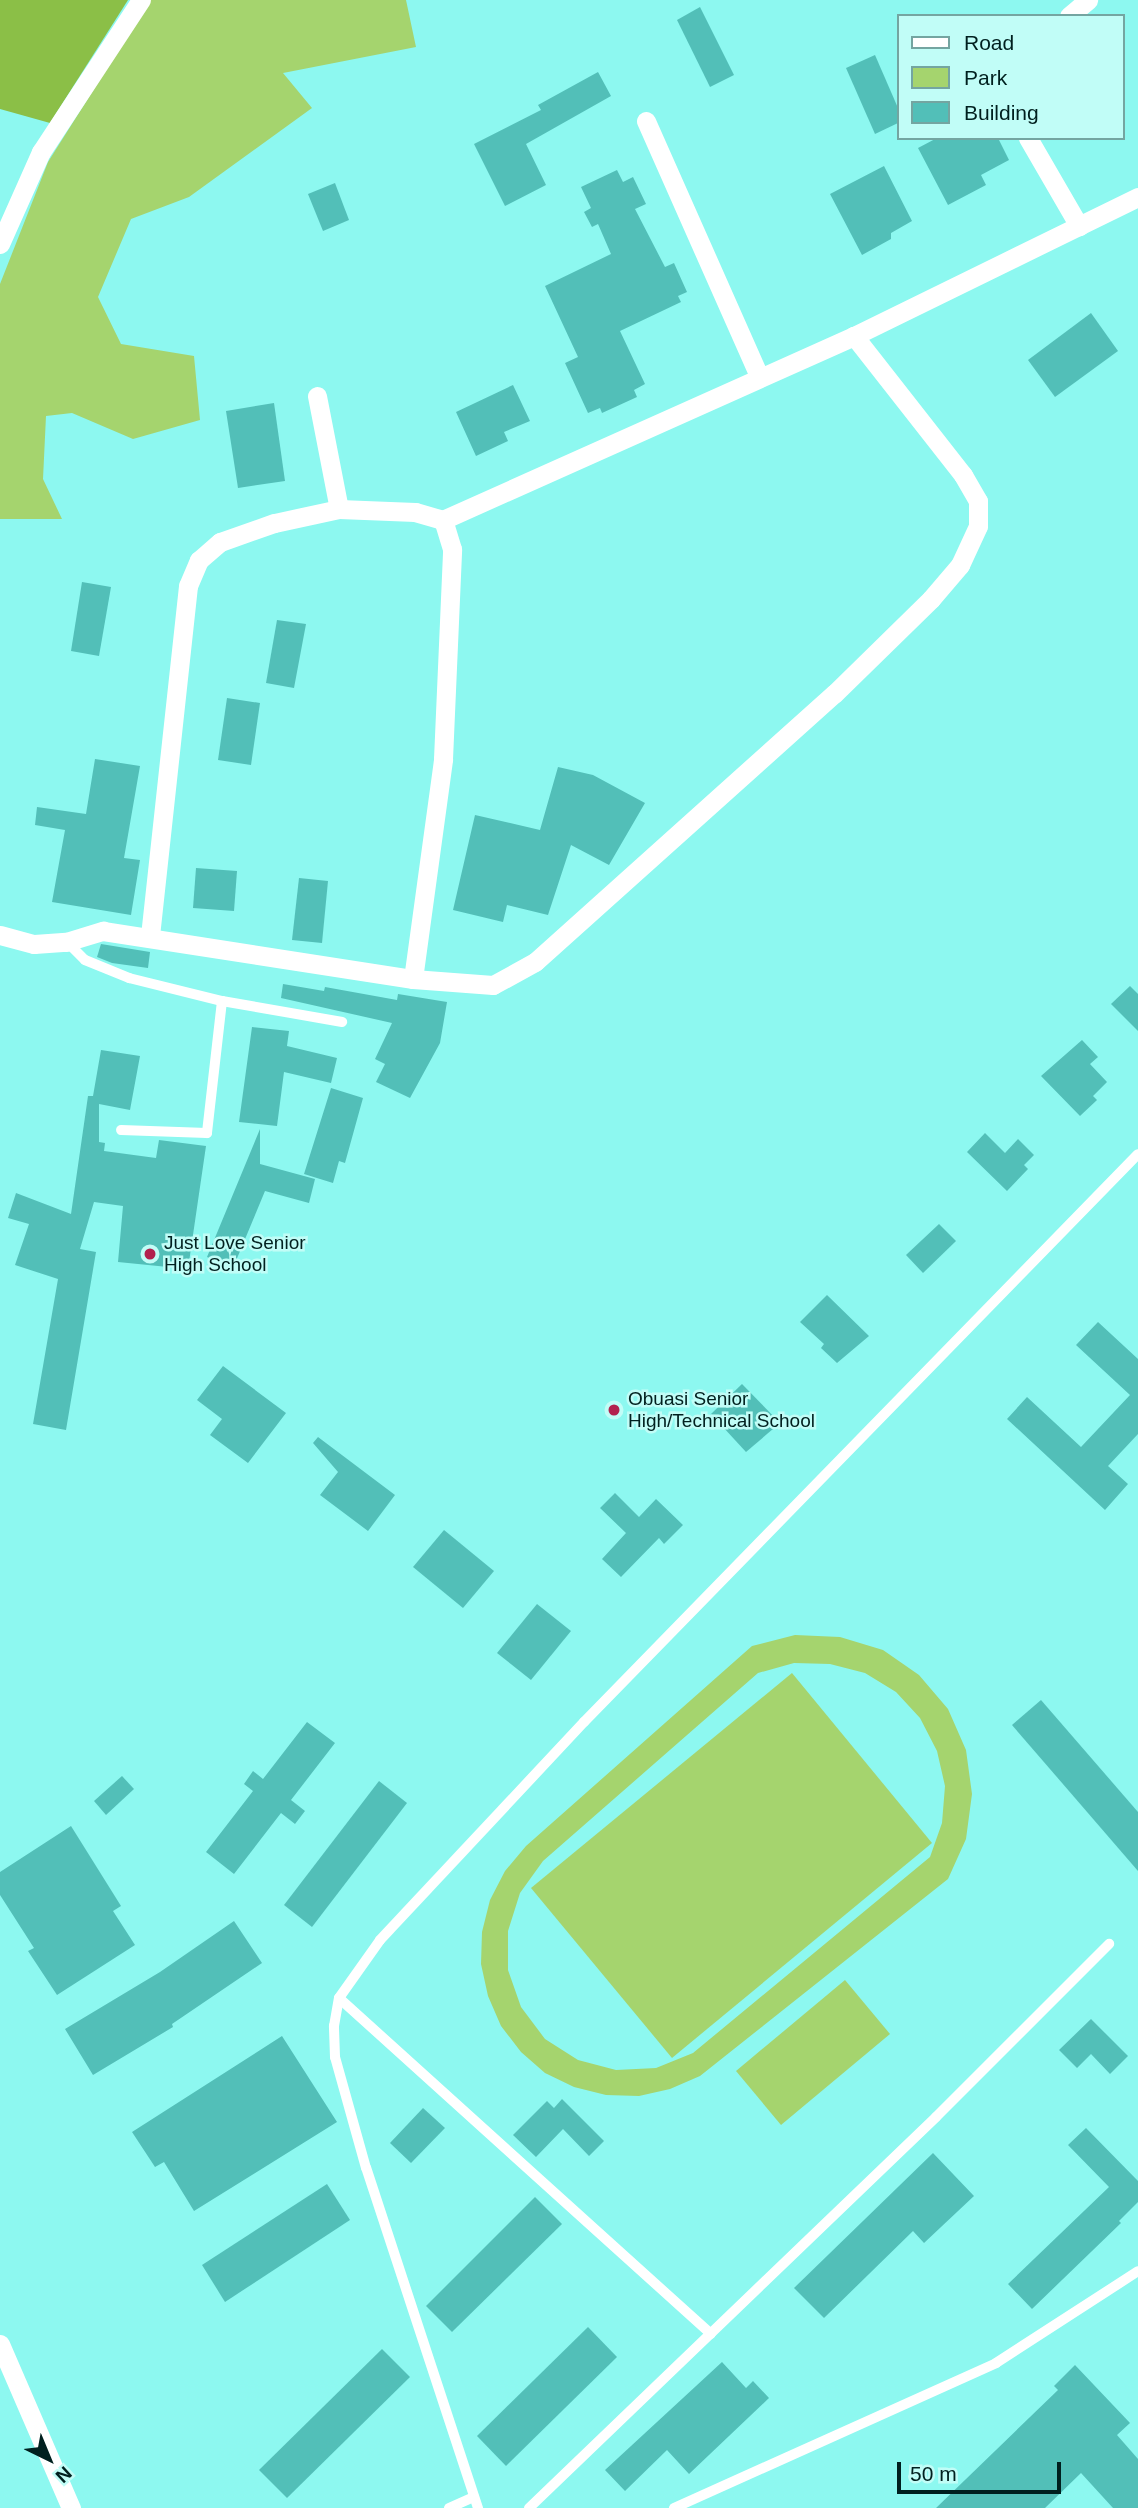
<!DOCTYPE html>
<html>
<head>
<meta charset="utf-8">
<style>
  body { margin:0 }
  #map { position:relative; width:1138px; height:2508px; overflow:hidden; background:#8df8f0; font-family:Arial,sans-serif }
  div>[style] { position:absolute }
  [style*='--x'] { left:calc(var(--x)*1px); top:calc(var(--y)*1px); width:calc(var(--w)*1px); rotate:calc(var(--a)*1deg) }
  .green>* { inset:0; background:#a5d46e }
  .forest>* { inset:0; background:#8bbf47 }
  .building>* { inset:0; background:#52bfb8 }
  .lane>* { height:10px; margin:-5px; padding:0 5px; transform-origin:5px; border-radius:5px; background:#fff }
  .street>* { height:19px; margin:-9.5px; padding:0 9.5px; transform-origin:9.5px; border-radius:9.5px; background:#fff }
  .dots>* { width:19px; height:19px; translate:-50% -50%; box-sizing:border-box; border:4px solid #c1fdf7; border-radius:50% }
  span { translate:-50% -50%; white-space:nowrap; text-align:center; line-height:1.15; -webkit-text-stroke:5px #c1fdf7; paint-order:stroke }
  .poi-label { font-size:19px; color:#00201f }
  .left { translate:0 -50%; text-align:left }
  .legend { position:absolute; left:897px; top:14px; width:228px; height:126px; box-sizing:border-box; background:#c1fdf7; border:2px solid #74a5a1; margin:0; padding:9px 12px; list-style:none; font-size:21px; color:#00201f }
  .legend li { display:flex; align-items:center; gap:14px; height:35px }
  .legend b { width:35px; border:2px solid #74a5a1 }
  .north { position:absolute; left:14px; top:2424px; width:70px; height:70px; -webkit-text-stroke:5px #c1fdf7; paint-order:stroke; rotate:137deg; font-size:19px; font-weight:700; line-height:28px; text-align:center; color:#00201f }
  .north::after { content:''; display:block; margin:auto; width:24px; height:32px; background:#00201f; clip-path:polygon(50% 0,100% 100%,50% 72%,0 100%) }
  .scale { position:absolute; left:897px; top:2462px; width:164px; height:32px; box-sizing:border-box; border:4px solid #00201f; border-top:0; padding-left:9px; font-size:21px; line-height:24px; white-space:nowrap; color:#00201f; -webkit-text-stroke:5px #c1fdf7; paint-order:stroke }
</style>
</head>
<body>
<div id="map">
  <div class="green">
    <div style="clip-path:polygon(150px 0,406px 0,416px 47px,283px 73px,312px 108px,189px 197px,131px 219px,98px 297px,121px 344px,194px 356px,200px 420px,133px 439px,72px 413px,46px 416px,43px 479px,62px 519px,0 519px,0 284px,48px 162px)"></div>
    <div style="clip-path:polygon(evenodd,795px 1635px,840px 1637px,883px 1650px,919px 1675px,948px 1709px,966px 1750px,972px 1794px,966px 1839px,948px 1879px,700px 2076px,670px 2089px,639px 2096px,606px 2095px,574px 2087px,545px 2073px,521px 2052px,501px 2026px,488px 1996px,481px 1964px,482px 1932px,490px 1900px,505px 1871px,526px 1846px,752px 1646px,795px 1635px,794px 1663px,830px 1664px,865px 1673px,896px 1692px,920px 1718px,937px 1751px,945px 1786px,942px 1823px,930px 1857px,693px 2053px,656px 2068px,616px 2070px,578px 2060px,545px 2039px,521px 2007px,508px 1970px,508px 1931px,520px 1893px,543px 1861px,758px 1673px,794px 1663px)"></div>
    <div style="clip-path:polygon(792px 1673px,932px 1843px,672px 2058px,531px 1888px)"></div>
    <div style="clip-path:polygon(845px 1980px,890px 2034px,781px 2125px,736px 2071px)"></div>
  </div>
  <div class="forest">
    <div style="clip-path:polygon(0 0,128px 0,50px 123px,0 109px)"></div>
  </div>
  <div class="building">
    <div style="clip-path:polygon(700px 7px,734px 75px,710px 87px,677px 20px)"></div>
    <div style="clip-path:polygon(875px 55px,898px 108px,898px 123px,875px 134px,846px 68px)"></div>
    <div style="clip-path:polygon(598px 72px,611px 96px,526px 144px,546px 185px,505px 206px,474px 144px,541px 110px,538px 105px)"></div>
    <div style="clip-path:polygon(937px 138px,998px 138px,1009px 160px,981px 175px,986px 185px,948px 205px,918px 148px)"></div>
    <div style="clip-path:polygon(884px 166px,912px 221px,891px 233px,891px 239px,862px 255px,830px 194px)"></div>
    <div style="clip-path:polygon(617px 170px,623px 182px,633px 177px,646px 204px,635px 209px,665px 267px,674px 263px,687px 292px,678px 296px,681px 302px,620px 331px,645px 384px,634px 390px,637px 397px,602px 413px,600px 408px,588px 413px,565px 363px,578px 357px,545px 286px,611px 254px,598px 224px,592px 227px,584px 212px,591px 208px,581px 187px)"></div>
    <div style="clip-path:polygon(335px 183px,349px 220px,323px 231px,308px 194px)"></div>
    <div style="clip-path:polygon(1091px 313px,1118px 351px,1055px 397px,1028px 360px)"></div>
    <div style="clip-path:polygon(513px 385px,530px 421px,504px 432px,508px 441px,476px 456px,456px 412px)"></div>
    <div style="clip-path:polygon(274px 403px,285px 481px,238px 488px,226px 411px)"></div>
    <div style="clip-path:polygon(82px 582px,111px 587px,99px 656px,71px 651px)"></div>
    <div style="clip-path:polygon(277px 620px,306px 624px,294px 688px,266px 683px)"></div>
    <div style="clip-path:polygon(227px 698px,260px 703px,251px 765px,218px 760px)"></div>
    <div style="clip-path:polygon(95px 759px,140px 766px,124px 858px,140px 860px,131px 915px,52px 902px,65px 830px,35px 825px,37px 807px,86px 814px)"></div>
    <div style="clip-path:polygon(558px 767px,593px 775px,645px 803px,609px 865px,571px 845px,548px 915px,507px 905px,503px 922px,453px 910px,475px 815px,540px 830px)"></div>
    <div style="clip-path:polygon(196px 868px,237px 871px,234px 911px,193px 908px)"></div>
    <div style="clip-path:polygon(299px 878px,328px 881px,322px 943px,292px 940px)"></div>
    <div style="clip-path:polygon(101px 944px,150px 952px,148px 968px,112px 963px,97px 957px)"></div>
    <div style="clip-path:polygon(283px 984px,324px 991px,325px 987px,397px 1000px,398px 994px,447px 1002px,440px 1043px,410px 1098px,376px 1082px,385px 1064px,375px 1059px,392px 1023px,281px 998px)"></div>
    <div style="clip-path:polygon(1130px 986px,1138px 994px,1138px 1031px,1111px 1004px)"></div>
    <div style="clip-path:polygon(252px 1027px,289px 1031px,287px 1046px,337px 1058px,331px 1083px,284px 1072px,277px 1126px,239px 1122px)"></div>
    <div style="clip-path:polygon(1082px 1040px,1098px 1057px,1090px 1064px,1107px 1082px,1093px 1096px,1097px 1100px,1080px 1116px,1041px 1076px)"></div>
    <div style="clip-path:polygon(101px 1050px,140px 1056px,130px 1110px,99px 1104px,99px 1142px,105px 1143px,104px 1151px,156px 1158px,159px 1140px,206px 1146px,188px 1269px,118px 1262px,123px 1206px,94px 1202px,80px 1249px,96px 1252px,66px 1430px,33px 1424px,58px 1279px,15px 1265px,29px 1224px,8px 1218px,16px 1193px,71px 1214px,88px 1096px,93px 1096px)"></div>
    <div style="clip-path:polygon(331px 1088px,363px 1098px,345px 1163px,339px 1161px,333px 1183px,304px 1174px)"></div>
    <div style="clip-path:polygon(260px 1129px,260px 1164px,315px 1179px,309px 1203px,265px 1191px,233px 1268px,207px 1257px)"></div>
    <div style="clip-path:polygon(985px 1133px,1005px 1153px,1018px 1139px,1034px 1155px,1024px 1165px,1028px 1169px,1007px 1191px,967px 1152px)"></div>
    <div style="clip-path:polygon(939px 1224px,956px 1241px,923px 1273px,906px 1255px)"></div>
    <div style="clip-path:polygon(827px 1295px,869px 1336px,837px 1363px,821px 1348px,824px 1344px,800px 1322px)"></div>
    <div style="clip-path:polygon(1098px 1322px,1138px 1359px,1138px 1434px,1108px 1466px,1128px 1484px,1105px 1510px,1007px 1419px,1027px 1397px,1081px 1447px,1130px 1395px,1076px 1345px)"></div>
    <div style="clip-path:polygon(223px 1366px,286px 1413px,248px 1463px,210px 1435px,222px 1419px,197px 1400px)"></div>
    <div style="clip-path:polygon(742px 1384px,780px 1423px,746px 1452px,711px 1414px)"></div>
    <div style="clip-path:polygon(318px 1437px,395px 1495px,368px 1531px,320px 1495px,338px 1472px,313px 1443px)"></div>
    <div style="clip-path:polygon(615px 1493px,639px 1517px,656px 1499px,683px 1525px,664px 1544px,659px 1538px,621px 1577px,602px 1559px,626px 1533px,600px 1508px)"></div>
    <div style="clip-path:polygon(444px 1530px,494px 1571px,463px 1608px,413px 1567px)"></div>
    <div style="clip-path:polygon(537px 1604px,571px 1631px,531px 1680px,497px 1653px)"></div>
    <div style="clip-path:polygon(1041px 1700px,1138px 1812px,1138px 1871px,1012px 1725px)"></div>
    <div style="clip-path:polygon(307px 1722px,335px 1743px,291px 1800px,305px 1811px,295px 1824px,281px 1813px,234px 1874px,206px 1852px,253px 1791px,244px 1784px,253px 1771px,263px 1779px)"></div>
    <div style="clip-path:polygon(122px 1776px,134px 1789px,106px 1815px,94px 1801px)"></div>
    <div style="clip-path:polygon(379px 1781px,407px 1803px,312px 1927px,284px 1905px)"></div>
    <div style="clip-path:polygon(71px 1826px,121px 1906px,113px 1911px,135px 1945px,57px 1995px,28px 1951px,34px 1948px,0 1895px,0 1872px)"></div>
    <div style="clip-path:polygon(234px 1921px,262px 1963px,172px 2024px,173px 2027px,93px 2075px,65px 2029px,160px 1972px)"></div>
    <div style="clip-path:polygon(1091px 2019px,1128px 2056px,1110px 2074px,1091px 2054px,1077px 2068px,1059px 2050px)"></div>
    <div style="clip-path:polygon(282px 2036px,337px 2122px,194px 2211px,164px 2162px,155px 2167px,132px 2132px)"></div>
    <div style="clip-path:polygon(562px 2099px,604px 2141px,589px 2156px,563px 2129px,536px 2157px,513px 2135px,547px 2101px,554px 2108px)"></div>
    <div style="clip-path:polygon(423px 2108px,445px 2128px,411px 2163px,390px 2143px)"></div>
    <div style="clip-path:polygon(1086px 2128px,1138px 2181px,1138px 2202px,1119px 2221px,1121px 2223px,1032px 2309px,1008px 2284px,1109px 2187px,1068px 2145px)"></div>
    <div style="clip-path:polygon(933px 2153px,974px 2196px,924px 2243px,913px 2231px,824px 2318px,794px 2288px)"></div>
    <div style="clip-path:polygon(327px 2184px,350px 2220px,225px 2302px,202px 2265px)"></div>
    <div style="clip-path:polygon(535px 2197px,562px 2224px,452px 2332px,426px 2306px)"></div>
    <div style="clip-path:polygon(588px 2327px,617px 2357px,506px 2466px,477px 2436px)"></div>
    <div style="clip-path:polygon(382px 2349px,410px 2377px,287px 2498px,259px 2470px)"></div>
    <div style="clip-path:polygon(722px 2362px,746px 2388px,753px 2381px,769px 2398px,689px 2474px,667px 2450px,625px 2491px,605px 2470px)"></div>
    <div style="clip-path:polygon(1075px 2365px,1130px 2423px,1117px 2435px,1138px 2459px,1138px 2508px,1113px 2508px,1081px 2473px,1045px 2508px,936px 2508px,1058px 2390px,1054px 2386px)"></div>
  </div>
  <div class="lane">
    <div style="--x:67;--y:942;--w:25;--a:45"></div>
    <div style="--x:85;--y:960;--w:48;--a:22.2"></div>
    <div style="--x:129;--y:978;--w:96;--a:13.9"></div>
    <div style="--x:222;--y:1001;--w:133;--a:96.5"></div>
    <div style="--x:207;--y:1133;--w:86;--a:-178"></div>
    <div style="--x:222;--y:1001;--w:122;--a:9.9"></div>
    <div style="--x:339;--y:1998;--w:501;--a:42.09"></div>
    <div style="--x:449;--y:2508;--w:27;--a:-24"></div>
    <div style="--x:478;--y:2508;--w:358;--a:-108.2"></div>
    <div style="--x:366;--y:2168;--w:115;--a:-105.6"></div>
    <div style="--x:335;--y:2057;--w:31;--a:-92"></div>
    <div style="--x:334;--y:2026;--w:28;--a:-80"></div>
    <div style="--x:339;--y:1998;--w:71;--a:-54.7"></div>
    <div style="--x:380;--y:1940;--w:299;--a:-46.9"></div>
    <div style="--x:584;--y:1722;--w:793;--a:-45.71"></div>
    <div style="--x:529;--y:2508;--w:564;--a:-43.85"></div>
    <div style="--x:936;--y:2117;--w:245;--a:-45"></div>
    <div style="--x:674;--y:2508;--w:353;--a:-24.2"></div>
    <div style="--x:996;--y:2363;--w:169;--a:-32.9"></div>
  </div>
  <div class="street">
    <div style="--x:1069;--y:16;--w:25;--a:-40"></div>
    <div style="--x:646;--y:121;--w:281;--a:66.1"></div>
    <div style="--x:1028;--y:138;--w:102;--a:59.9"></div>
    <div style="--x:0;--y:244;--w:101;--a:-66"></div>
    <div style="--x:41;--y:152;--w:182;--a:-56.7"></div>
    <div style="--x:854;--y:336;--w:316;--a:-26.1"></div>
    <div style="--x:317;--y:396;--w:115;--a:79"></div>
    <div style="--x:0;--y:935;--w:35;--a:15"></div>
    <div style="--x:34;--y:944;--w:32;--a:-4"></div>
    <div style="--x:66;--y:942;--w:39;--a:-17"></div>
    <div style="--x:103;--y:931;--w:314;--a:8.8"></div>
    <div style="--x:413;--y:979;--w:80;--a:4.3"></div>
    <div style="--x:493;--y:985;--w:48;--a:-28.7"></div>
    <div style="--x:535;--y:962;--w:402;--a:-41.9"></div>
    <div style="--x:834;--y:694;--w:136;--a:-44.4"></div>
    <div style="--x:931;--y:599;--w:45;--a:-49.5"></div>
    <div style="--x:960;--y:565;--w:43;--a:-65.2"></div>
    <div style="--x:978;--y:526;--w:25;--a:-90"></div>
    <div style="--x:978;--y:501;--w:30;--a:-120"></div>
    <div style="--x:963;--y:475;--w:177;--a:-128.1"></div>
    <div style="--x:854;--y:336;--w:450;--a:155.9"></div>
    <div style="--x:443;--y:520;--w:29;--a:-164"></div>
    <div style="--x:415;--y:512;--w:76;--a:-177.7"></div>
    <div style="--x:339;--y:509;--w:66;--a:167.8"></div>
    <div style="--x:274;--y:523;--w:57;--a:160.6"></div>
    <div style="--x:220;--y:542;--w:28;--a:139"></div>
    <div style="--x:199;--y:560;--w:28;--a:113"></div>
    <div style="--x:188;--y:586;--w:354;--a:96.2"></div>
    <div style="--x:413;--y:979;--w:222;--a:-82.2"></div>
    <div style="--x:443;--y:759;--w:210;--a:-87.5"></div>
    <div style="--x:452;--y:549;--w:30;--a:-107"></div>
    <div style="--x:0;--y:2344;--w:179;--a:66.6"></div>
  </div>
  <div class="dots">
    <div style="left:150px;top:1254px;background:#b2214e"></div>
    <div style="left:614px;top:1410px;background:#b2214e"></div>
  </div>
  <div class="poi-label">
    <span class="left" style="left:164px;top:1254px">Just Love Senior<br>High School</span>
    <span class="left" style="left:628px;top:1410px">Obuasi Senior<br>High/Technical School</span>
  </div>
  <ul class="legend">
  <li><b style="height:9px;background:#fff"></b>Road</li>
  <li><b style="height:19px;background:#a5d46e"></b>Park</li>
  <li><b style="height:19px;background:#52bfb8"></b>Building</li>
  </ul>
  <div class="north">N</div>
  <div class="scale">50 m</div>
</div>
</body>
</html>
